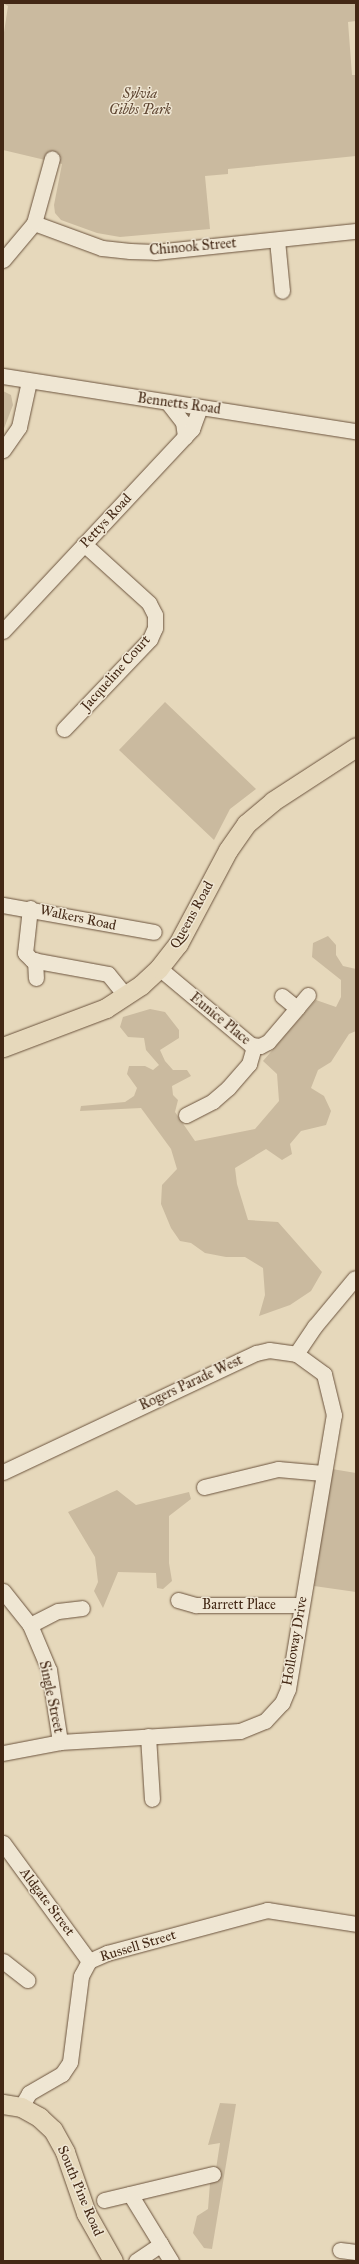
<!DOCTYPE html>
<html>
<head>
<meta charset="utf-8">
<style>
  body { margin:0 }
  #map { position:relative; width:359px; height:2264px; overflow:hidden; background:#e6d8bb; font-family:"IM FELL Great Primer",serif }
  div>[style] { position:absolute }
  [style*='--x'] { left:calc(var(--x)*1px); top:calc(var(--y)*1px); width:calc(var(--w)*1px); rotate:calc(var(--a)*1deg) }
  .green>* { inset:0; background:#caba9f }
  .roads { filter:drop-shadow(0 0 1px #6c543e) drop-shadow(0 0 1px #6c543e) }
  .minor>* { height:15px; margin:-7.5px; padding:0 7.5px; transform-origin:7.5px; border-radius:7.5px; background:#efe6d3 }
  .major>* { height:19px; margin:-9.5px; padding:0 9.5px; transform-origin:9.5px; border-radius:9.5px; background:#e6d8bb }
  span { translate:-50% -50%; white-space:nowrap; text-align:center; line-height:1.15; -webkit-text-stroke:3px #efe6d3; paint-order:stroke }
  .park-label { font-size:14px; color:#5e4531; font-style:italic }
  .street-label { font-size:14px; color:#432815 }
  .frame { position:absolute; inset:0; border:4px solid #432815; pointer-events:none }
</style>
</head>
<body>
<div id="map">
  <div class="green">
    <div style="clip-path:polygon(3px 3px,356px 3px,356px 21px,348px 22px,352px 75px,356px 75px,356px 156px,228px 169px,228px 174px,205px 176px,210px 229px,120px 237px,97px 233px,61px 220px,55px 213px,54px 205px,62px 164px,3px 150px,3px 39px,8px 6px)"></div>
    <div style="clip-path:polygon(3px 391px,11px 395px,13px 405px,3px 431px)"></div>
    <div style="clip-path:polygon(165px 702px,256px 789px,230px 809px,214px 840px,119px 750px)"></div>
    <div style="clip-path:polygon(328px 936px,336px 945px,336px 955px,343px 966px,356px 969px,356px 1031px,349px 1034px,331px 1062px,318px 1070px,311px 1088px,324px 1096px,331px 1111px,326px 1125px,301px 1131px,290px 1144px,292px 1154px,282px 1160px,266px 1149px,235px 1168px,237px 1184px,248px 1220px,278px 1222px,322px 1272px,311px 1291px,290px 1305px,259px 1316px,265px 1295px,263px 1268px,245px 1257px,226px 1257px,205px 1253px,191px 1243px,180px 1241px,171px 1228px,161px 1204px,162px 1185px,177px 1169px,171px 1149px,141px 1108px,80px 1111px,81px 1106px,125px 1102px,134px 1096px,137px 1088px,127px 1074px,129px 1066px,145px 1066px,153px 1070px,159px 1065px,146px 1050px,144px 1038px,128px 1037px,120px 1027px,123px 1017px,150px 1009px,165px 1012px,179px 1030px,179px 1038px,160px 1050px,165px 1061px,173px 1070px,187px 1070px,191px 1076px,172px 1086px,173px 1095px,178px 1100px,175px 1112px,195px 1141px,255px 1129px,279px 1101px,277px 1074px,263px 1061px,316px 1000px,336px 1007px,341px 997px,341px 980px,312px 957px,313px 943px)"></div>
    <div style="clip-path:polygon(332px 1469px,356px 1473px,356px 1592px,314px 1586px)"></div>
    <div style="clip-path:polygon(117px 1490px,136px 1505px,189px 1492px,191px 1499px,169px 1516px,169px 1563px,172px 1581px,163px 1589px,157px 1588px,156px 1573px,118px 1572px,103px 1608px,94px 1591px,98px 1582px,95px 1557px,68px 1512px)"></div>
    <div style="clip-path:polygon(220px 2103px,236px 2104px,212px 2249px,204px 2248px,193px 2233px,197px 2216px,208px 2209px,210px 2183px,214px 2182px,220px 2143px,208px 2145px)"></div>
  </div>
  <div class="roads">
    <div class="minor">
      <div style="--x:34;--y:223;--w:72;--a:20.2"></div>
      <div style="--x:102;--y:248;--w:28;--a:6"></div>
      <div style="--x:130;--y:251;--w:25;--a:2"></div>
      <div style="--x:155;--y:252;--w:202;--a:-6"></div>
      <div style="--x:277;--y:240;--w:51;--a:84.4"></div>
      <div style="--x:3;--y:260;--w:48;--a:-50"></div>
      <div style="--x:34;--y:223;--w:67;--a:-74.5"></div>
      <div style="--x:3;--y:376;--w:357;--a:8.9"></div>
      <div style="--x:168;--y:403;--w:24;--a:52"></div>
      <div style="--x:183;--y:422;--w:15;--a:82"></div>
      <div style="--x:3;--y:450;--w:28;--a:-55"></div>
      <div style="--x:19;--y:427;--w:47;--a:-77.7"></div>
      <div style="--x:3;--y:631;--w:277;--a:-46.9"></div>
      <div style="--x:192;--y:429;--w:23;--a:-70"></div>
      <div style="--x:64;--y:729;--w:124;--a:-46.3"></div>
      <div style="--x:150;--y:639;--w:12;--a:-66"></div>
      <div style="--x:155;--y:628;--w:13;--a:-90"></div>
      <div style="--x:155;--y:615;--w:13;--a:-117"></div>
      <div style="--x:149;--y:603;--w:88;--a:-137.8"></div>
      <div style="--x:3;--y:905;--w:153;--a:10.1"></div>
      <div style="--x:30;--y:908;--w:45;--a:96.3"></div>
      <div style="--x:25;--y:953;--w:10;--a:45"></div>
      <div style="--x:32;--y:960;--w:77;--a:10.4"></div>
      <div style="--x:108;--y:974;--w:28;--a:51"></div>
      <div style="--x:35;--y:960;--w:18;--a:87"></div>
      <div style="--x:159;--y:968;--w:120;--a:39.9"></div>
      <div style="--x:251;--y:1045;--w:9;--a:6"></div>
      <div style="--x:260;--y:1046;--w:9;--a:-27"></div>
      <div style="--x:268;--y:1042;--w:45;--a:-49.5"></div>
      <div style="--x:282;--y:996;--w:19;--a:39"></div>
      <div style="--x:297;--y:1008;--w:17;--a:-50"></div>
      <div style="--x:186;--y:1115;--w:30;--a:-27"></div>
      <div style="--x:213;--y:1101;--w:20;--a:-41"></div>
      <div style="--x:228;--y:1088;--w:32;--a:-49"></div>
      <div style="--x:249;--y:1064;--w:19;--a:-74"></div>
      <div style="--x:3;--y:1472;--w:280;--a:-25.2"></div>
      <div style="--x:256;--y:1353;--w:13;--a:-13"></div>
      <div style="--x:269;--y:1350;--w:27;--a:8"></div>
      <div style="--x:296;--y:1354;--w:34;--a:-56"></div>
      <div style="--x:315;--y:1326;--w:62;--a:-50.2"></div>
      <div style="--x:204;--y:1487;--w:76;--a:-13.7"></div>
      <div style="--x:278;--y:1469;--w:45;--a:5.1"></div>
      <div style="--x:3;--y:1591;--w:43;--a:51.5"></div>
      <div style="--x:30;--y:1625;--w:49;--a:67.1"></div>
      <div style="--x:49;--y:1670;--w:73;--a:81.3"></div>
      <div style="--x:178;--y:1600;--w:19;--a:16"></div>
      <div style="--x:196;--y:1605;--w:105;--a:0"></div>
      <div style="--x:30;--y:1625;--w:31;--a:-27"></div>
      <div style="--x:58;--y:1611;--w:24;--a:-7"></div>
      <div style="--x:148;--y:1736;--w:63;--a:86.4"></div>
      <div style="--x:3;--y:1753;--w:58;--a:-10.9"></div>
      <div style="--x:60;--y:1742;--w:180;--a:-3.5"></div>
      <div style="--x:240;--y:1731;--w:27;--a:-22"></div>
      <div style="--x:265;--y:1721;--w:25;--a:-47"></div>
      <div style="--x:282;--y:1703;--w:15;--a:-67"></div>
      <div style="--x:288;--y:1689;--w:278;--a:-80.5"></div>
      <div style="--x:334;--y:1415;--w:42;--a:-103.7"></div>
      <div style="--x:324;--y:1374;--w:34;--a:-144"></div>
      <div style="--x:3;--y:1843;--w:146;--a:53.9"></div>
      <div style="--x:3;--y:1961;--w:31;--a:38"></div>
      <div style="--x:21;--y:2107;--w:16;--a:-60"></div>
      <div style="--x:29;--y:2093;--w:38;--a:-30"></div>
      <div style="--x:62;--y:2074;--w:14;--a:-56"></div>
      <div style="--x:70;--y:2062;--w:87;--a:-82.7"></div>
      <div style="--x:81;--y:1976;--w:17;--a:-62"></div>
      <div style="--x:89;--y:1961;--w:20;--a:-24"></div>
      <div style="--x:107;--y:1953;--w:166;--a:-15"></div>
      <div style="--x:267;--y:1910;--w:90;--a:8.9"></div>
      <div style="--x:130;--y:2194;--w:79;--a:58.5"></div>
      <div style="--x:104;--y:2200;--w:112;--a:-13.4"></div>
      <div style="--x:340;--y:2250;--w:16;--a:7"></div>
      <div style="--x:136;--y:2261;--w:30;--a:-34"></div>
    </div>
    <div class="major">
      <div style="--x:3;--y:1047;--w:110;--a:-20.7"></div>
      <div style="--x:106;--y:1008;--w:42;--a:-33.3"></div>
      <div style="--x:141;--y:985;--w:25;--a:-43"></div>
      <div style="--x:159;--y:968;--w:31;--a:-52"></div>
      <div style="--x:178;--y:944;--w:106;--a:-62"></div>
      <div style="--x:228;--y:850;--w:32;--a:-55"></div>
      <div style="--x:246;--y:824;--w:35;--a:-40"></div>
      <div style="--x:273;--y:801;--w:99;--a:-33"></div>
      <div style="--x:3;--y:2104;--w:18;--a:9"></div>
      <div style="--x:21;--y:2107;--w:21;--a:29"></div>
      <div style="--x:39;--y:2117;--w:19;--a:43"></div>
      <div style="--x:53;--y:2130;--w:25;--a:61"></div>
      <div style="--x:65;--y:2152;--w:65;--a:71"></div>
      <div style="--x:86;--y:2213;--w:55;--a:60.6"></div>
    </div>
  </div>
  <div class="park-label">
    <span style="left:140px;top:102px">Sylvia<br>Gibbs Park</span>
  </div>
  <div class="street-label">
    <span style="left:193px;top:247px;rotate:-5deg">Chinook Street</span>
    <span style="left:179px;top:404px;rotate:8deg">Bennetts Road</span>
    <span style="left:106px;top:521px;rotate:-47deg">Pettys Road</span>
    <span style="left:116px;top:673px;rotate:-48deg">Jacqueline Court</span>
    <span style="left:192px;top:915px;rotate:-61deg">Queens Road</span>
    <span style="left:78px;top:918px;rotate:12deg">Walkers Road</span>
    <span style="left:220px;top:1019px;rotate:39deg">Eunice Place</span>
    <span style="left:191px;top:1383px;rotate:-25deg">Rogers Parade West</span>
    <span style="left:239px;top:1605px">Barrett Place</span>
    <span style="left:295px;top:1641px;rotate:-80deg">Holloway Drive</span>
    <span style="left:51px;top:1697px;rotate:78deg">Single Street</span>
    <span style="left:47px;top:1902px;rotate:53deg">Aldgate Street</span>
    <span style="left:138px;top:1946px;rotate:-17deg">Russell Street</span>
    <span style="left:80px;top:2191px;rotate:67deg">South Pine Road</span>
  </div>
  <div class="frame"></div>
</div>
</body>
</html>
